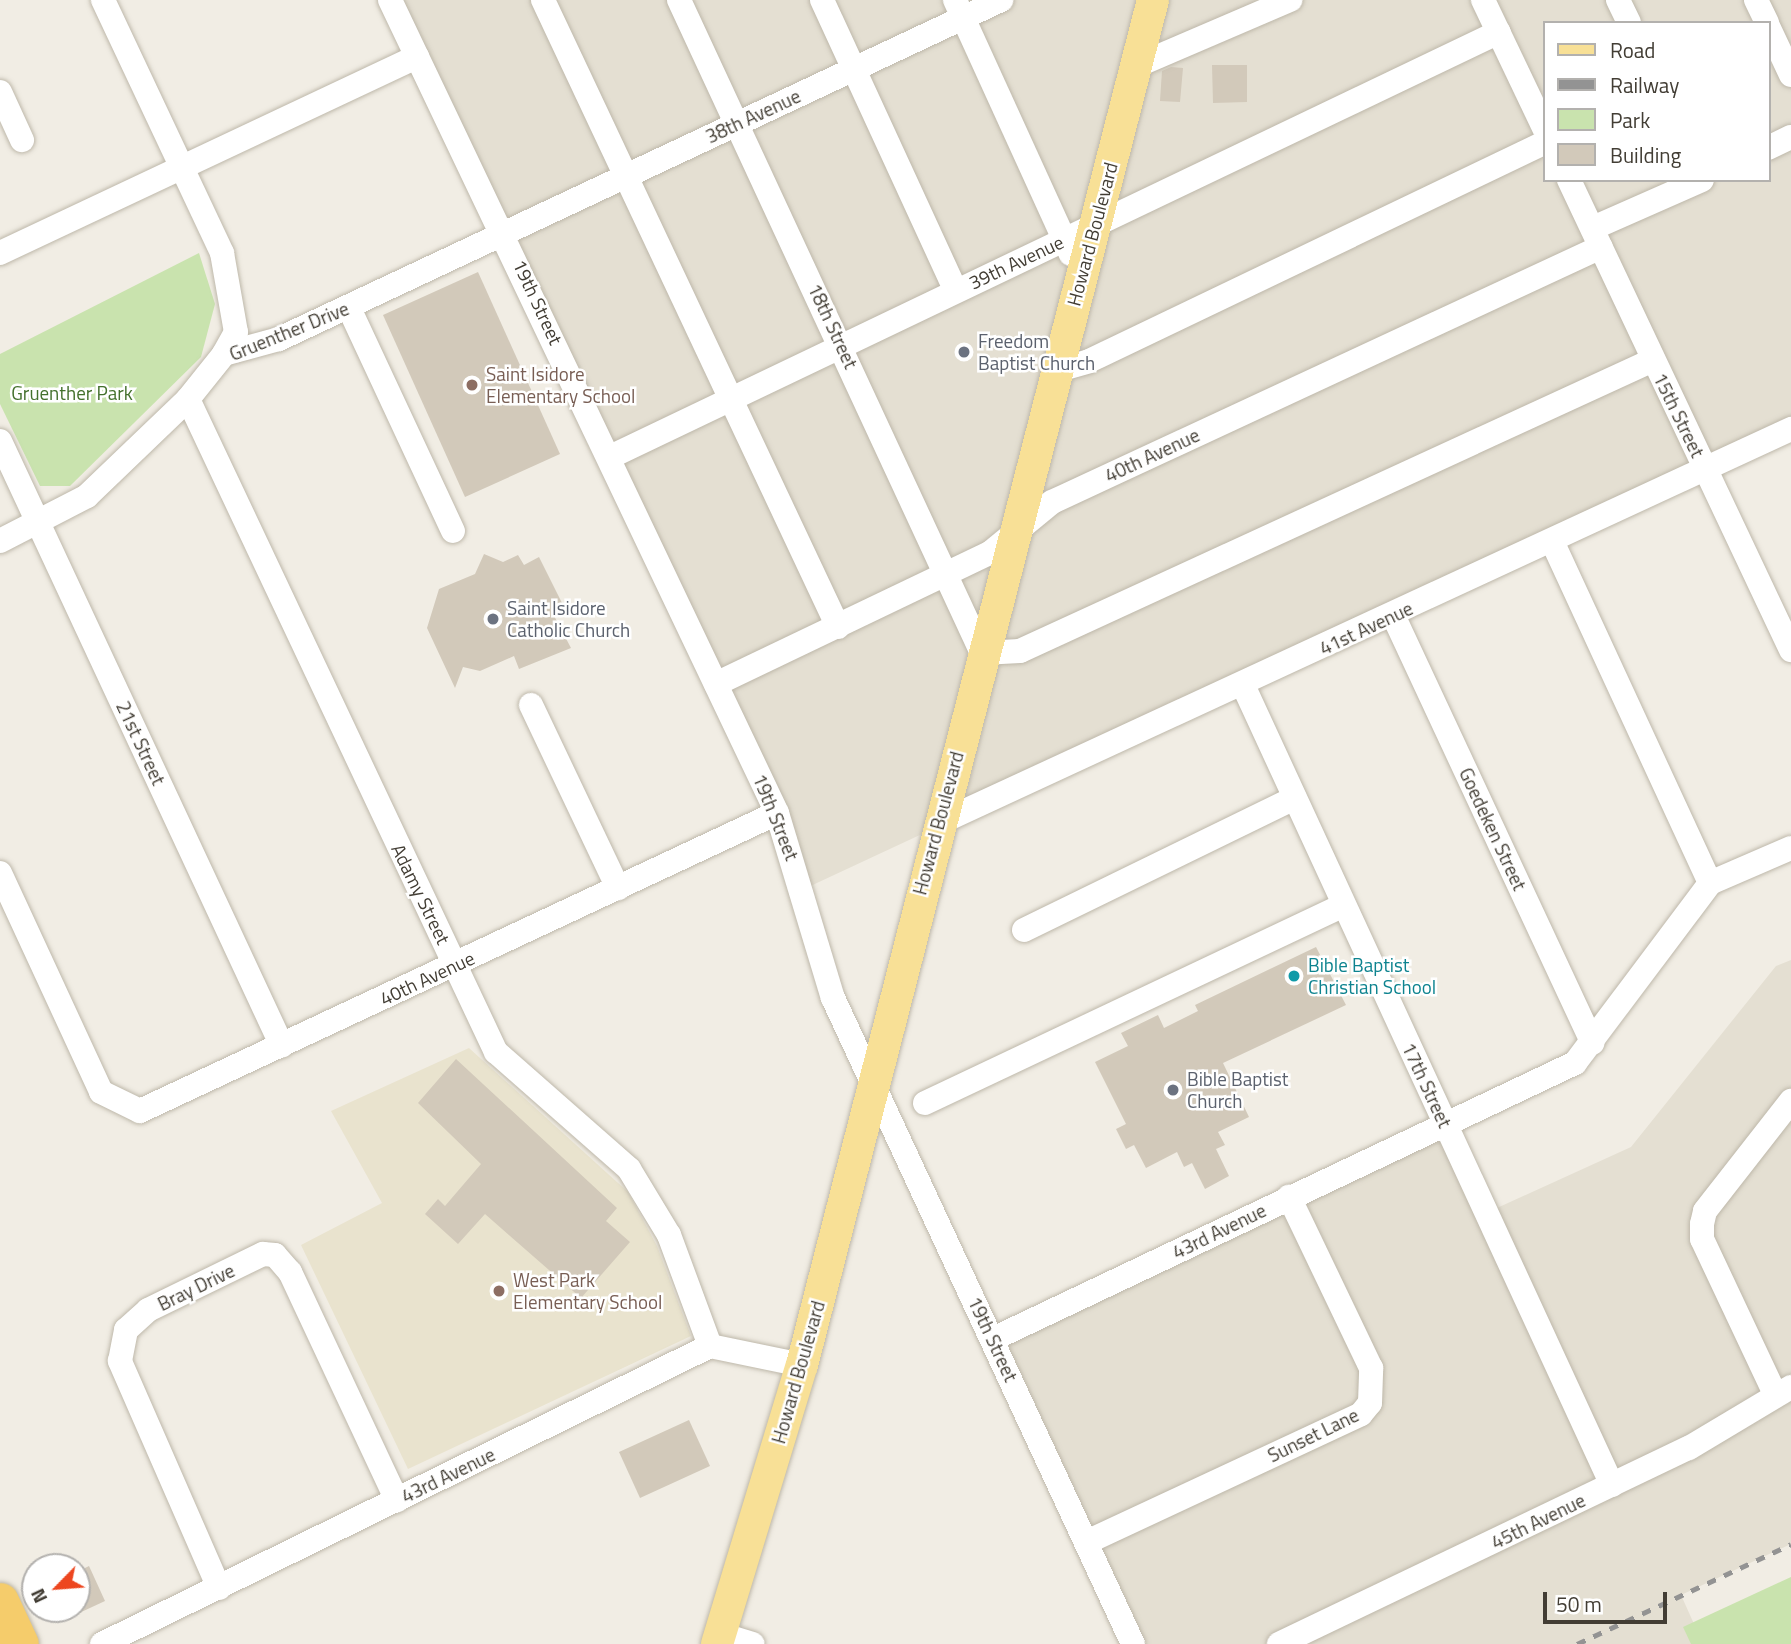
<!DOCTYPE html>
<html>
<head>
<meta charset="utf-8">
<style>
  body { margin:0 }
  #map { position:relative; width:1791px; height:1644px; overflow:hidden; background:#f1ede4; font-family:"Titillium Web",sans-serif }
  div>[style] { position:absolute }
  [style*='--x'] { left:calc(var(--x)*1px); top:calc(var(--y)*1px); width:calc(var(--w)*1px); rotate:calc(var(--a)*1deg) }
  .residential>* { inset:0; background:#e4dfd2 }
  .education>* { inset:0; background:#e9e3ce }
  .green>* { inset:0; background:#c9e3ae }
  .building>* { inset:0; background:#d2c9ba }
  .roads { filter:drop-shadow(0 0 2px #beb8aa) drop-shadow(0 0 2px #beb8aa) }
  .minor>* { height:24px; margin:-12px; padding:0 12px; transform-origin:12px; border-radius:12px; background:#fff }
  .major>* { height:32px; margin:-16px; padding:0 16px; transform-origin:16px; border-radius:16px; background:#f8e096 }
  .highway>* { height:37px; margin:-18.5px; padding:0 18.5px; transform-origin:18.5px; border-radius:18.5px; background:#f5cc6b }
  .rail>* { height:5px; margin-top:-2.5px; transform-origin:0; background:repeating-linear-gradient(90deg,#939393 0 9px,transparent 0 18px) }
  .dots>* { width:19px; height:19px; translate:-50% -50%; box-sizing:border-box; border:4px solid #fff; border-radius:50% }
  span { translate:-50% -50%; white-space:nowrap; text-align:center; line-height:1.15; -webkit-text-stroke:5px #fff; paint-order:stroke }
  .street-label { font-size:19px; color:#423d34 }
  .worship-label { font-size:19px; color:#5b616d }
  .left { translate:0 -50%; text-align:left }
  .education-label { font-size:19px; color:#785e54 }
  .park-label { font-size:19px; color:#43702c }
  .culture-label { font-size:19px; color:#0d838f }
  .legend { position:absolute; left:1543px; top:21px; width:228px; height:161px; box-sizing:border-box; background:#fff; border:2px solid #b3b1ae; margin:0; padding:9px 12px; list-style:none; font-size:21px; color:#423d34 }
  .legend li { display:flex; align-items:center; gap:14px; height:35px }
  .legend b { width:35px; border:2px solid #b3b1ae }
  .north { position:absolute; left:21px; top:1553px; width:70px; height:70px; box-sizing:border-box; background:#fff; border:2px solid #b3b1ae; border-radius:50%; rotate:245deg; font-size:19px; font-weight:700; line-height:28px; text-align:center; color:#423d34 }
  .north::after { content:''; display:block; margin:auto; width:24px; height:32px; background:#ed461f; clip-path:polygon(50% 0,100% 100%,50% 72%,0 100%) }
  .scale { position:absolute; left:1543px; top:1592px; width:124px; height:32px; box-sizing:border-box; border:4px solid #423d34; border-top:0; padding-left:9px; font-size:21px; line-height:24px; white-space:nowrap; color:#423d34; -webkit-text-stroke:5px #fff; paint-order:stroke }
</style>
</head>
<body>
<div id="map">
  <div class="residential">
    <div style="clip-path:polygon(evenodd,390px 0,1791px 0,1791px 429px,804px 889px,390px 0,1544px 23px,1768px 23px,1768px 180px,1544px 180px,1544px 23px)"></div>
    <div style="clip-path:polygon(1791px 960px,1791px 1544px,1681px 1595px,1703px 1644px,1133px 1644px,993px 1339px,1445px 1124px,1486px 1213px,1631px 1147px,1776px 966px)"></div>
  </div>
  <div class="education">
    <div style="clip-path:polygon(469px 1048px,628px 1192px,657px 1246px,691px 1336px,408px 1469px,301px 1245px,382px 1203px,331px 1111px)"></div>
  </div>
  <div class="green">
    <div style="clip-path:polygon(199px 253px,215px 304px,201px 357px,70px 486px,40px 486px,0 404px,0 354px)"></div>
    <div style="clip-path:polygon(1791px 1577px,1791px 1644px,1691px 1644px,1683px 1627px)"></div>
  </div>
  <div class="building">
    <div style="clip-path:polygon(1212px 65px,1247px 65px,1247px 102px,1213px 103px)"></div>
    <div style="clip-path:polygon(1171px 67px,1183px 68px,1180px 102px,1160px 101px,1162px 71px)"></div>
    <div style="clip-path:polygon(478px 272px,560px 454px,465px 497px,383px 315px)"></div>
    <div style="clip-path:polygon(484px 554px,503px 562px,518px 555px,524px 565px,539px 557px,563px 605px,551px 610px,571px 648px,519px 669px,514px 656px,480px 671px,463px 667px,455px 688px,427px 628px,439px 589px,475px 574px)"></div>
    <div style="clip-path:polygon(1316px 947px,1346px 1005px,1223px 1063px,1249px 1117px,1218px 1132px,1225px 1145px,1216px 1149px,1229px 1176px,1205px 1189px,1192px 1163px,1184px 1167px,1177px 1152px,1146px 1168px,1134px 1145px,1126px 1149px,1116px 1129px,1126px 1124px,1095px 1062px,1128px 1046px,1121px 1033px,1158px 1015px,1164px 1028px,1198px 1011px,1195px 1005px)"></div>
    <div style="clip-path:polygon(456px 1059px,617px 1208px,606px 1221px,630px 1242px,581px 1298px,485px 1214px,458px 1244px,425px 1214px,438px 1199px,445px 1206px,481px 1164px,418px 1103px)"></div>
    <div style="clip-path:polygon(689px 1420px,710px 1466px,640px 1498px,619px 1452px)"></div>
    <div style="clip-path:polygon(89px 1566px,105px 1601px,77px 1614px,77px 1572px)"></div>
  </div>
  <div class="roads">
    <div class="minor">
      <div style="--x:103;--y:0;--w:280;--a:64.8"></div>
      <div style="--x:222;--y:253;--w:80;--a:80"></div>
      <div style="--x:236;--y:332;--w:25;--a:119"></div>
      <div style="--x:390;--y:0;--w:900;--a:64.54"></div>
      <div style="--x:777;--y:813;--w:193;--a:73.2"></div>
      <div style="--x:833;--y:998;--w:712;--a:65.09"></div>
      <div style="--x:543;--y:0;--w:693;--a:64.8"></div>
      <div style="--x:679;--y:0;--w:720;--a:65.11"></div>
      <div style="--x:982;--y:653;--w:38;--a:-3"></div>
      <div style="--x:1020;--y:651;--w:697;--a:-24.69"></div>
      <div style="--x:822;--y:0;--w:320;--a:65.3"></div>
      <div style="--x:955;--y:0;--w:279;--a:65.5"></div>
      <div style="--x:1483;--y:0;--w:142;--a:64.5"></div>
      <div style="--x:1618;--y:0;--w:25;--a:64"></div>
      <div style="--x:1756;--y:0;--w:25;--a:64"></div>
      <div style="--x:1768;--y:26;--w:54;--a:64.9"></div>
      <div style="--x:1136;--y:66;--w:168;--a:-23.2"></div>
      <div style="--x:0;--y:92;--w:53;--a:65.4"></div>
      <div style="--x:1768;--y:148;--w:25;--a:-26"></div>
      <div style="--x:1569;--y:180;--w:520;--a:64.72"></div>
      <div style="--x:1593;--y:228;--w:119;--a:-23.8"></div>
      <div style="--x:0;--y:253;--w:461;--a:-25.2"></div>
      <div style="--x:349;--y:308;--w:246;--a:65"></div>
      <div style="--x:1055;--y:371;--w:35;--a:-16"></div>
      <div style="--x:1089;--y:361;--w:505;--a:-25.6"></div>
      <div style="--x:188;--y:399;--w:722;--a:64.75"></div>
      <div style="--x:496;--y:1052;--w:177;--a:41.3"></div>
      <div style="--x:629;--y:1169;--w:77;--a:58.8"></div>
      <div style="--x:669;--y:1235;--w:118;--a:69.7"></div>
      <div style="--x:0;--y:441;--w:667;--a:65.01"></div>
      <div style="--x:610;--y:457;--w:985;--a:-25.55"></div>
      <div style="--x:0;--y:541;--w:98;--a:-27.3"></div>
      <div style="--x:87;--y:496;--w:140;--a:-43.8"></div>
      <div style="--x:188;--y:399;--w:58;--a:-51.3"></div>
      <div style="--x:224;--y:354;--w:57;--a:-15.3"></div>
      <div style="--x:279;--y:339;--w:798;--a:-25.15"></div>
      <div style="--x:1552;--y:541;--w:377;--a:65.2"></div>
      <div style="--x:1393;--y:615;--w:472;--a:65"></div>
      <div style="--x:716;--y:684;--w:304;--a:-25.6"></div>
      <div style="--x:990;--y:553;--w:80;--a:-39.4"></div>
      <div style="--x:1052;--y:502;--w:605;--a:-24.91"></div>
      <div style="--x:1243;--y:685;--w:881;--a:65.24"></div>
      <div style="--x:531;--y:705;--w:203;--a:64.6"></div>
      <div style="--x:939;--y:823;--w:939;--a:-24.82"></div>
      <div style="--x:0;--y:873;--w:241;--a:65.2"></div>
      <div style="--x:101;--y:1092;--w:43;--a:26"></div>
      <div style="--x:140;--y:1111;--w:703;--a:-25.07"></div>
      <div style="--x:1024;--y:930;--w:301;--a:-26"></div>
      <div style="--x:925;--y:1103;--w:463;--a:-25.3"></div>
      <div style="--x:993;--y:1339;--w:644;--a:-25.37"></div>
      <div style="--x:1575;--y:1063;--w:225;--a:-53.1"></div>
      <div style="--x:1710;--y:883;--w:88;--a:-23.4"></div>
      <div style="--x:1775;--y:1394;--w:171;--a:-115.2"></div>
      <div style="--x:1702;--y:1239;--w:15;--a:-90"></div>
      <div style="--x:1702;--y:1224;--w:13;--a:-77"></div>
      <div style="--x:1705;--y:1211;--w:140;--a:-52"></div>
      <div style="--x:1087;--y:1542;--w:302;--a:-25"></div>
      <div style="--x:1361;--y:1414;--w:14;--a:-51"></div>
      <div style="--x:1370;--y:1403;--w:35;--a:-88"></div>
      <div style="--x:1371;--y:1368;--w:190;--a:-115.6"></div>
      <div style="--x:219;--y:1588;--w:248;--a:-113.6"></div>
      <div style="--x:120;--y:1361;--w:32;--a:-79"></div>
      <div style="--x:126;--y:1330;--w:30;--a:-42"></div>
      <div style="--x:148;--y:1310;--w:128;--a:-26"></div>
      <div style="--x:263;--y:1254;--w:12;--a:5"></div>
      <div style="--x:275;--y:1255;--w:23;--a:49"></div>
      <div style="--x:290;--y:1272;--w:252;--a:64.9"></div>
      <div style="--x:720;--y:1634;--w:34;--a:17"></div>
      <div style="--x:102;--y:1644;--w:677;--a:-26.11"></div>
      <div style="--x:710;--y:1346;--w:94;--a:11.7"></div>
      <div style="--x:1279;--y:1644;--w:454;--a:-25.6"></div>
      <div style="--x:1689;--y:1448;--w:119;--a:-30.9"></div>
    </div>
    <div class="major">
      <div style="--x:717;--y:1644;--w:292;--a:-73.1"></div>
      <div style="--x:802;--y:1365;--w:1409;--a:-75.58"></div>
    </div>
    <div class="highway">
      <div style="--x:0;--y:1601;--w:47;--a:65.1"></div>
    </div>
  </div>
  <div class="rail">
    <div style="--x:1577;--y:1644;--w:236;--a:-25"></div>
  </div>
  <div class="dots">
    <div style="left:964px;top:352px;background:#6b7280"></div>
    <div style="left:472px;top:385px;background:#8d6e63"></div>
    <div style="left:493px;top:619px;background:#6b7280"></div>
    <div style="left:1294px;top:976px;background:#0f9aa8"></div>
    <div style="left:1173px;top:1090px;background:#6b7280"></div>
    <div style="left:499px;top:1291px;background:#8d6e63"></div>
  </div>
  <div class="street-label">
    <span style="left:753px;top:116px;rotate:-25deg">38th Avenue</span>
    <span style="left:1092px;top:234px;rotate:-75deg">Howard Boulevard</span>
    <span style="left:1016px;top:262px;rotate:-25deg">39th Avenue</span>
    <span style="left:538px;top:302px;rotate:65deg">19th Street</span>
    <span style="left:833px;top:326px;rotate:65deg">18th Street</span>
    <span style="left:289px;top:331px;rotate:-22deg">Gruenther Drive</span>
    <span style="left:1679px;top:415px;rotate:64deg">15th Street</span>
    <span style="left:1152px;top:455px;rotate:-25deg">40th Avenue</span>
    <span style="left:1366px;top:628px;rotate:-25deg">41st Avenue</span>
    <span style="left:141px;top:743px;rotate:65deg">21st Street</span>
    <span style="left:776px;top:817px;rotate:68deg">19th Street</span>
    <span style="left:938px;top:823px;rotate:-75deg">Howard Boulevard</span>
    <span style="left:1493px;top:829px;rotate:65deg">Goedeken Street</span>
    <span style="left:421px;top:894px;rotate:64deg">Adamy Street</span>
    <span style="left:427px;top:978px;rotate:-25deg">40th Avenue</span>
    <span style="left:1427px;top:1085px;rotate:65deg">17th Street</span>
    <span style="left:1219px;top:1231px;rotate:-26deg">43rd Avenue</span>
    <span style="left:196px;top:1287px;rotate:-26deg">Bray Drive</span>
    <span style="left:993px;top:1339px;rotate:65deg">19th Street</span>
    <span style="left:798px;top:1372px;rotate:-74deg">Howard Boulevard</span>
    <span style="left:1313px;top:1435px;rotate:-26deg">Sunset Lane</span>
    <span style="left:448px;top:1475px;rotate:-26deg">43rd Avenue</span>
    <span style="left:1538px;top:1521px;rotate:-26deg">45th Avenue</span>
  </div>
  <div class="worship-label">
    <span class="left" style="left:978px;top:352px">Freedom<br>Baptist Church</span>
    <span class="left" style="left:507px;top:619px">Saint Isidore<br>Catholic Church</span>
    <span class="left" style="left:1187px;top:1090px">Bible Baptist<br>Church</span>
  </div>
  <div class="education-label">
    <span class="left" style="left:486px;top:385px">Saint Isidore<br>Elementary School</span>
    <span class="left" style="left:513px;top:1291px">West Park<br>Elementary School</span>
  </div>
  <div class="park-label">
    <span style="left:72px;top:393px">Gruenther Park</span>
  </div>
  <div class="culture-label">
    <span class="left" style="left:1308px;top:976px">Bible Baptist<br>Christian School</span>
  </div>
  <ul class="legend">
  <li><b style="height:9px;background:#f8e096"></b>Road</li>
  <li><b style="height:9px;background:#939393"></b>Railway</li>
  <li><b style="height:19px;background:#c9e3ae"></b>Park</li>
  <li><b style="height:19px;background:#d2c9ba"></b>Building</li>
  </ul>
  <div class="north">N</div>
  <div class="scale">50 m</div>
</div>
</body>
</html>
